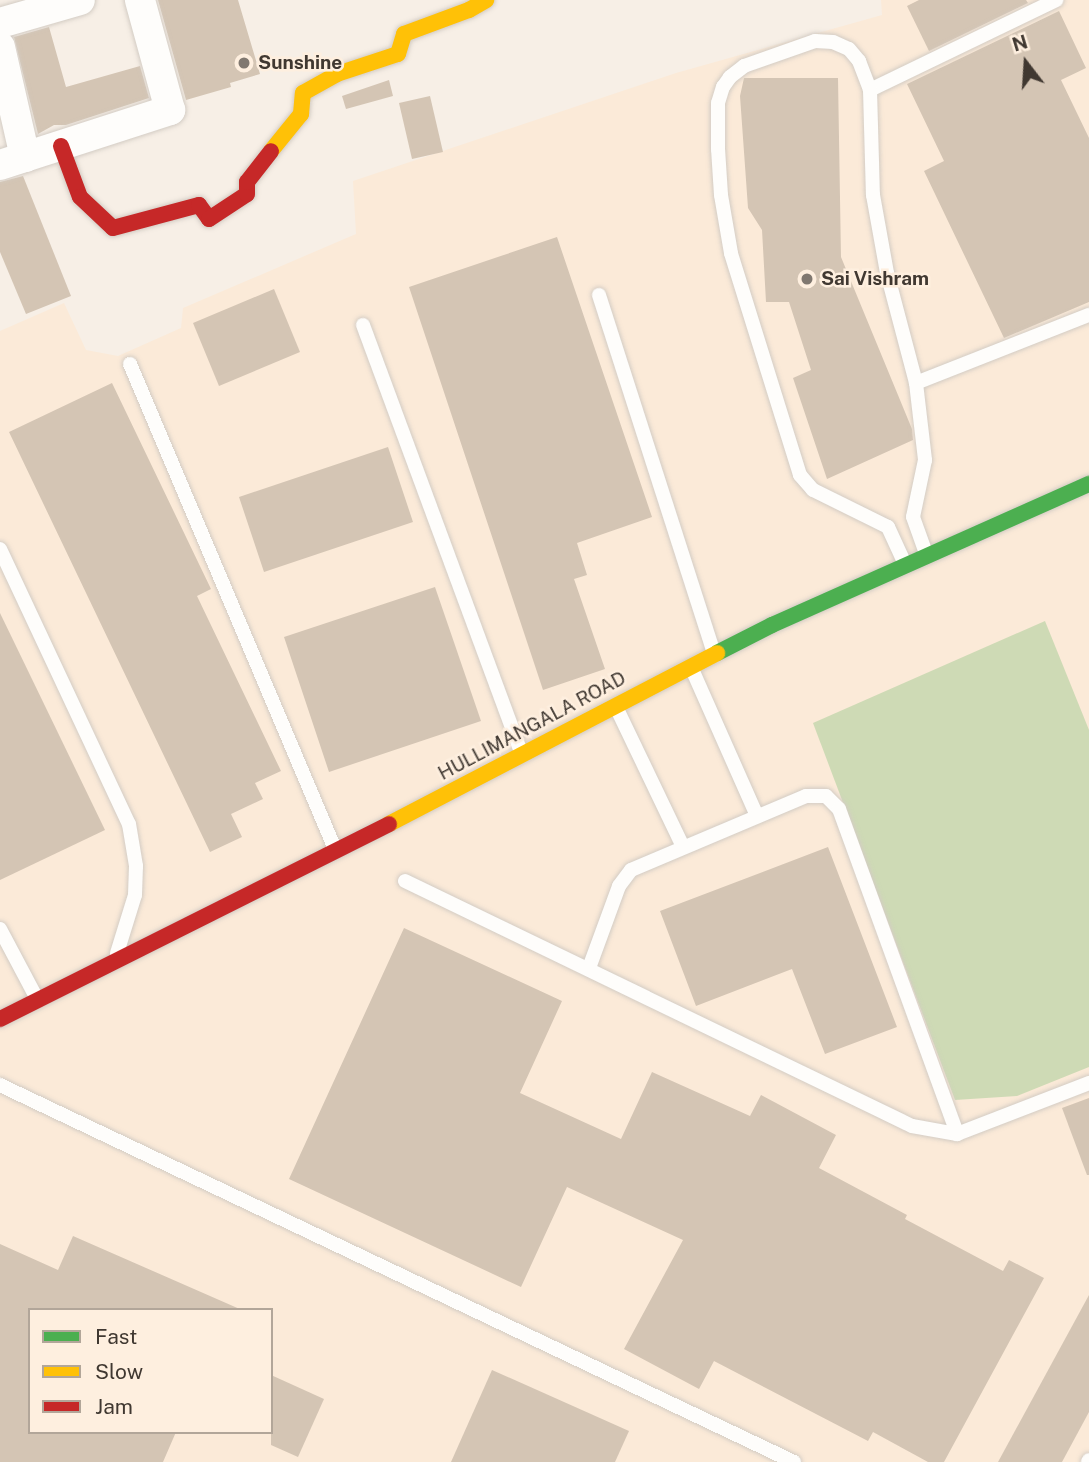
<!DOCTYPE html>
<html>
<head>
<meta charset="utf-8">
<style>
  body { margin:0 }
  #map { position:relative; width:1089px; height:1462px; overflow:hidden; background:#f7efe6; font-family:"Public Sans",sans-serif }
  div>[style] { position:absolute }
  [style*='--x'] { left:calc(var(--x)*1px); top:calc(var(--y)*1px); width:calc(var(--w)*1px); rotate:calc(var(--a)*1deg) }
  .built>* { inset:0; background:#fbead8 }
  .green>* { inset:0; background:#cedab5 }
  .building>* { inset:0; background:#d4c5b4 }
  .roads { filter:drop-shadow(0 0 2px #d3ccc4) drop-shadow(0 0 2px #d3ccc4) }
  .lane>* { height:14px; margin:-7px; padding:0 7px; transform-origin:7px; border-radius:7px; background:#fefdfb }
  .street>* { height:30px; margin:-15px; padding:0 15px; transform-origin:15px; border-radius:15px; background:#fefdfb }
  .fast>* { height:16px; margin:-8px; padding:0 8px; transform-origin:8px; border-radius:8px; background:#4caf50 }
  .slow>* { height:16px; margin:-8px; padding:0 8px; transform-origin:8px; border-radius:8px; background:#ffc107 }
  .jam>* { height:16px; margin:-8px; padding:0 8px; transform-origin:8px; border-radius:8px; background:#c62828 }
  .dots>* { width:19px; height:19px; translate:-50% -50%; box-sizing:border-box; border:4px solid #feefdf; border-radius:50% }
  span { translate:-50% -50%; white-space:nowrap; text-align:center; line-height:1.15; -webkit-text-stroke:5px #feefdf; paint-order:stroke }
  .poi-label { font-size:19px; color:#403831; font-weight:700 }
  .left { translate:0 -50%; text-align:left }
  .street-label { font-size:19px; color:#403831 }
  .legend { position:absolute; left:28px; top:1308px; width:245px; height:126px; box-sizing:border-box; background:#feefdf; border:2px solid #b2a699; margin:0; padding:9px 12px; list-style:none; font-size:21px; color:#403831 }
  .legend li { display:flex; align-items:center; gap:14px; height:35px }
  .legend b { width:35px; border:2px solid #b2a699 }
  .north { position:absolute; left:991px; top:28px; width:70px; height:70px; -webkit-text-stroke:5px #feefdf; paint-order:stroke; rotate:343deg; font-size:19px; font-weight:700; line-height:28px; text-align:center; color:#403831 }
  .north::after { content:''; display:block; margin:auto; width:24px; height:32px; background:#403831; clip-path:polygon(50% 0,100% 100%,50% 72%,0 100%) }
</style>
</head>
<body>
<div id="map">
  <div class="built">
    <div style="clip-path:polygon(evenodd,881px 0,1089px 0,1089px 1462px,0 1462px,0 331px,64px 303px,86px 350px,118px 356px,181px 328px,183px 308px,356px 234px,353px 181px,676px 73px,882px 15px,881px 0,30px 1310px,271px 1310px,271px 1432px,30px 1432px,30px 1310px)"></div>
  </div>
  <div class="green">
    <div style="clip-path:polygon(1045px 621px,1089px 730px,1089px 1067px,1017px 1096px,955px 1100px,813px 723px)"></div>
  </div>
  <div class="building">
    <div style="clip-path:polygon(158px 0,238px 0,260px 74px,230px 83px,231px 87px,186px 100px)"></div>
    <div style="clip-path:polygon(919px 0,1026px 0,1028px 3px,929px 51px,907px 6px)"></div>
    <div style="clip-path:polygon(1059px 11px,1086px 68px,1061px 80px,1089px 138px,1089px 302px,1004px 338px,924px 171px,944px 161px,907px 84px)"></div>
    <div style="clip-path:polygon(49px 27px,66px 87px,140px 66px,149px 98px,66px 125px,54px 125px,38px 134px,14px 37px)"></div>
    <div style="clip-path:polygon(744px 78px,838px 78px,841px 257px,912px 429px,913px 440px,827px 479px,793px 378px,811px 370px,789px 302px,766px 302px,762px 230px,748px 208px,740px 96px)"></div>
    <div style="clip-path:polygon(389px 80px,393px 96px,346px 109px,342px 96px)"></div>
    <div style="clip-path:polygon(430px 96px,443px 152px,412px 159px,399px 103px)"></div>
    <div style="clip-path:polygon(23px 176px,71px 296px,26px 314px,0 252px,0 182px)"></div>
    <div style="clip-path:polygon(557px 237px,652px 517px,577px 543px,587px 575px,574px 579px,605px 669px,543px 690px,409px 287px)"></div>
    <div style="clip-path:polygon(274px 289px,300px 352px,219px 386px,193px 323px)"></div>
    <div style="clip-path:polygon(112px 383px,211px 589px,197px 596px,281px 771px,255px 783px,263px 799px,231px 814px,242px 837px,210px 852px,9px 432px)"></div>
    <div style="clip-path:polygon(388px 447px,413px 522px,264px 572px,239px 497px)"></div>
    <div style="clip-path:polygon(435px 587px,481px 721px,329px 772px,284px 637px)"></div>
    <div style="clip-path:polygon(0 613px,105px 830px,0 880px)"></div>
    <div style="clip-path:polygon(828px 847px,897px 1027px,825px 1054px,792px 969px,696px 1006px,660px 911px)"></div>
    <div style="clip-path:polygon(404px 928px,562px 1001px,520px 1093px,621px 1139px,652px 1072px,750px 1116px,761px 1095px,836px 1135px,819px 1168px,907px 1215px,905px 1219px,1003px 1271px,1009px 1260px,1044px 1278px,944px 1462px,928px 1462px,873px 1432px,868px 1441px,714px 1361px,699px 1389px,624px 1349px,683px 1240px,567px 1187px,521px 1287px,289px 1179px)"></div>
    <div style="clip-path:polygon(1089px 1098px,1089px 1175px,1087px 1175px,1062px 1108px)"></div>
    <div style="clip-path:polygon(73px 1236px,242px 1310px,30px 1310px,30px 1432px,176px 1432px,163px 1462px,0 1462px,0 1244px,58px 1270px)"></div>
    <div style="clip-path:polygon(1089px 1295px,1089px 1412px,1062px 1462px,998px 1462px)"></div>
    <div style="clip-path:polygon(492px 1370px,629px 1431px,615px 1462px,451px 1462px)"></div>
    <div style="clip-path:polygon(271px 1375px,324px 1399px,298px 1457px,271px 1445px)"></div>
  </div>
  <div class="roads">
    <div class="lane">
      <div style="--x:870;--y:90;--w:207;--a:-25.8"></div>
      <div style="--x:599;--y:295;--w:377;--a:72.2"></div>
      <div style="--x:363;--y:325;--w:458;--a:69.7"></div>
      <div style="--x:130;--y:364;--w:527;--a:67.09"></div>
      <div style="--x:916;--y:383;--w:186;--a:-21.5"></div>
      <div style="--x:0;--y:549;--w:304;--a:64.9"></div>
      <div style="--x:129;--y:824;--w:43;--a:80.5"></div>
      <div style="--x:136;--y:866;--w:29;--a:92"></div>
      <div style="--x:135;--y:895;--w:61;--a:107.2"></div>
      <div style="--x:905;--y:564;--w:41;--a:-114.7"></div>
      <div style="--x:888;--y:527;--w:84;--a:-153.7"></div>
      <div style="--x:813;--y:490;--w:20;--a:-131"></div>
      <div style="--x:800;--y:475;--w:232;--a:-107.3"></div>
      <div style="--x:731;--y:253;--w:59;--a:-99.8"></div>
      <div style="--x:721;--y:195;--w:46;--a:-93.7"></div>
      <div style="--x:718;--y:149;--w:46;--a:-90"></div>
      <div style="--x:718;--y:103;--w:17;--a:-73"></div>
      <div style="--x:723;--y:87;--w:12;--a:-55"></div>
      <div style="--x:730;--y:77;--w:18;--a:-38"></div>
      <div style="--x:744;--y:66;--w:75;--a:-19.4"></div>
      <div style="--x:815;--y:41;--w:18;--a:3"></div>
      <div style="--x:833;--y:42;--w:17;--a:24"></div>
      <div style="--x:849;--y:49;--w:16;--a:50"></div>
      <div style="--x:859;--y:61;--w:31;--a:69"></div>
      <div style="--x:870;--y:90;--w:105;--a:88.4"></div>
      <div style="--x:873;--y:195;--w:79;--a:79.8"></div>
      <div style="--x:887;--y:273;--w:114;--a:75.2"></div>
      <div style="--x:916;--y:383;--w:78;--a:83.3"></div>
      <div style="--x:925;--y:460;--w:58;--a:101.9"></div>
      <div style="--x:913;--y:517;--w:41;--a:70.3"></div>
      <div style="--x:691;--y:667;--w:163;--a:66.1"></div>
      <div style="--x:617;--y:709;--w:153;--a:64.4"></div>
      <div style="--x:405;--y:881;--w:563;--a:25.79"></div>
      <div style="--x:912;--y:1126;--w:46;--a:10.1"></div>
      <div style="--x:957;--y:1134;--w:142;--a:-21.1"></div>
      <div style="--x:0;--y:929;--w:79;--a:62.1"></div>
      <div style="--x:589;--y:968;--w:87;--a:-69.9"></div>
      <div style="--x:619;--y:886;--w:20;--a:-53"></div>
      <div style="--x:631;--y:870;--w:190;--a:-22.9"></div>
      <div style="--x:806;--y:796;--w:20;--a:0"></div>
      <div style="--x:826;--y:796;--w:18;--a:45"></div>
      <div style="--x:839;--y:809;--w:346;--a:70"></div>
      <div style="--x:0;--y:1085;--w:879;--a:25.4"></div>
      <div style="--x:1088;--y:1462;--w:2;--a:-63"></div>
    </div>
    <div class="street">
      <div style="--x:0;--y:23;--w:83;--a:-16"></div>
      <div style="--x:0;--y:47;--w:113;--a:77.2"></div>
      <div style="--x:0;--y:165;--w:179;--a:-17.9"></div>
      <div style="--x:170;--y:110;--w:114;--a:-105.3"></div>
    </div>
    <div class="fast">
      <div style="--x:717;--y:653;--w:62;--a:-27"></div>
      <div style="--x:772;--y:625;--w:347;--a:-24"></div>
    </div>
    <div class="slow">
      <div style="--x:271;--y:151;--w:48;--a:-51"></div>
      <div style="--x:301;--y:114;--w:21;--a:-85"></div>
      <div style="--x:303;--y:93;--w:39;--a:-29"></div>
      <div style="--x:337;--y:74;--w:64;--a:-18.2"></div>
      <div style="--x:398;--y:54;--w:21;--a:-73"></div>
      <div style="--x:404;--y:34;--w:69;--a:-20.3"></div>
      <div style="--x:469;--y:10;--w:20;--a:-30"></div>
      <div style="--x:389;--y:824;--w:370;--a:-27.5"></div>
    </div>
    <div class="jam">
      <div style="--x:61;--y:146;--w:54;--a:69.6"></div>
      <div style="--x:80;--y:197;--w:45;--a:43.2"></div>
      <div style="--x:113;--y:228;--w:89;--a:-15"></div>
      <div style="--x:199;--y:205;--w:17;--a:54"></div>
      <div style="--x:209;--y:219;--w:45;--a:-33.3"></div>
      <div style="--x:247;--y:194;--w:12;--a:-90"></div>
      <div style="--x:247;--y:182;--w:39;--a:-52"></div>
      <div style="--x:0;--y:1019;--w:435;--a:-26.6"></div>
    </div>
  </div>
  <div class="dots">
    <div style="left:244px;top:63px;background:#807870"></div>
    <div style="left:807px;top:279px;background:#807870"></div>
  </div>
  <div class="poi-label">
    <span class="left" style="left:258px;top:63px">Sunshine</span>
    <span class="left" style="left:821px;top:279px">Sai Vishram</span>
  </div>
  <div class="street-label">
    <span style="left:532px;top:726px;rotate:-28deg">HULLIMANGALA ROAD</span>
  </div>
  <ul class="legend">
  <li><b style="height:9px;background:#4caf50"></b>Fast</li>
  <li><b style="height:9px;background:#ffc107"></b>Slow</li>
  <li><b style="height:9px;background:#c62828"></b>Jam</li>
  </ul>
  <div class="north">N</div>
</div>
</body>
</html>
